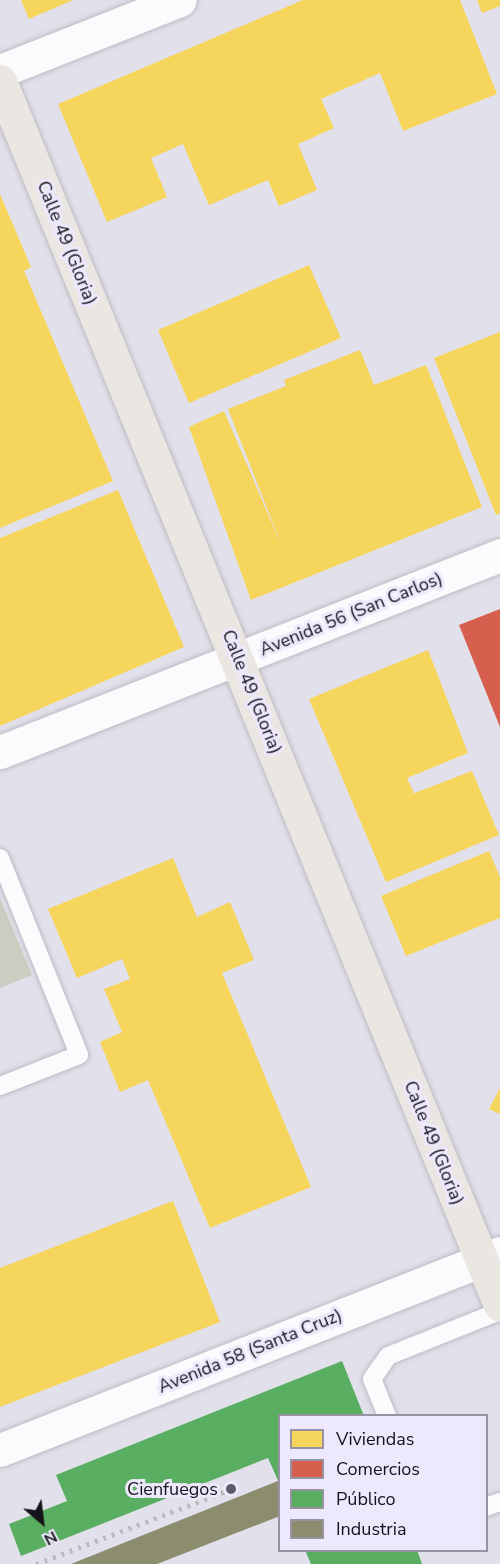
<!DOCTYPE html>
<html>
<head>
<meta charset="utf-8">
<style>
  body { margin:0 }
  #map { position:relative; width:500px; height:1564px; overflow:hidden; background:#e2e0ea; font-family:"Nunito Sans",sans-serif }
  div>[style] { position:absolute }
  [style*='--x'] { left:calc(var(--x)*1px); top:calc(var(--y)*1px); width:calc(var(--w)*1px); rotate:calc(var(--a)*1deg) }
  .green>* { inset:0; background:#cbcdc0 }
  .homes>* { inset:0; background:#f6d55c }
  .shops>* { inset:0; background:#d6604d }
  .public>* { inset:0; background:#5aae61 }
  .industry>* { inset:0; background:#8c8c6e }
  .roads { filter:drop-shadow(0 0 2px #bdbbc3) drop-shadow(0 0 2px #bdbbc3) }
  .lane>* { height:18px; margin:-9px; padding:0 9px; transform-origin:9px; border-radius:9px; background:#fbfafc }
  .street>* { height:33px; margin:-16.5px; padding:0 16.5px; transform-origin:16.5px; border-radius:16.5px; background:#fbfafc }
  .secondary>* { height:33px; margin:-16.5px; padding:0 16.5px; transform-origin:16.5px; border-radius:16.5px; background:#fbfafc }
  .primary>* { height:33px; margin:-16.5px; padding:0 16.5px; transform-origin:16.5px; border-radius:16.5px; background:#eae6e2 }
  .rail>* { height:4.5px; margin-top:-2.25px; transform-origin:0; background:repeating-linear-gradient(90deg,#bbbbbd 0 3px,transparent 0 9px) }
  .dots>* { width:16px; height:16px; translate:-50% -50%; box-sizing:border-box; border:3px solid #ede8fc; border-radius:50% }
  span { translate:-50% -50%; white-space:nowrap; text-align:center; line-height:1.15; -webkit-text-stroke:6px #ede8fc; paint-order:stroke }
  .street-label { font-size:18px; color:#16141a }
  .poi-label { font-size:18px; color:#16141a }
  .right { translate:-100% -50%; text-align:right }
  .legend { position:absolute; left:278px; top:1414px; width:210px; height:138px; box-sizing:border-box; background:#ede8fc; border:2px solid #9793a2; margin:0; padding:8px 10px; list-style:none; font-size:18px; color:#16141a }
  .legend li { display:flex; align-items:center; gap:12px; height:30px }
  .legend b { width:30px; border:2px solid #9793a2 }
  .north { position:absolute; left:12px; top:1492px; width:60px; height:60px; -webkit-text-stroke:4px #ede8fc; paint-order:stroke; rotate:152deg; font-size:16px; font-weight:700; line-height:24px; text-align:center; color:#16141a }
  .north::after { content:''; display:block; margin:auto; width:21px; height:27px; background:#16141a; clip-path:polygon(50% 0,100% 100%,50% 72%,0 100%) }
</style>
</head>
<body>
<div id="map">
  <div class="green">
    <div style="clip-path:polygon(0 898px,32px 975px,0 988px)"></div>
  </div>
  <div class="homes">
    <div style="clip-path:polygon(21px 0,73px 0,29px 19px)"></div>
    <div style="clip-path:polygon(303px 0,460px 0,497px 94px,403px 131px,380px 73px,321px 99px,334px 128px,298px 144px,317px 190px,279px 206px,268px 180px,209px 205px,183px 144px,151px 158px,167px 197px,107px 222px,58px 104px)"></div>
    <div style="clip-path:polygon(477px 0,500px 0,500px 6px,482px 13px)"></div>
    <div style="clip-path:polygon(0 194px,31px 267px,24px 271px,113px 481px,0 528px)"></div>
    <div style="clip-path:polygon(309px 265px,341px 338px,189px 403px,158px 330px)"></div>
    <div style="clip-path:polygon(500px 332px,500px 513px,496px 515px,434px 358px)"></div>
    <div style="clip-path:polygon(360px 350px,374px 385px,426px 365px,482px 507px,251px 600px,189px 427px,224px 411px,283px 549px,228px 409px,286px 386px,284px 380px)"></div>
    <div style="clip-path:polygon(118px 490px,184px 647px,0 726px,0 538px)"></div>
    <div style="clip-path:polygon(428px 650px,468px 753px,407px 778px,414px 793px,407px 796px,472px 771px,499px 835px,386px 882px,309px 699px)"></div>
    <div style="clip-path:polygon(489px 851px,500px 877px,500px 918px,406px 956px,381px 896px)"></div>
    <div style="clip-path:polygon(173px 858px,197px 917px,230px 902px,254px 960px,222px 973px,311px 1187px,210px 1228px,148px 1080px,120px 1092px,100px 1042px,122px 1032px,104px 989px,130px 979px,122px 959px,77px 978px,48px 909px)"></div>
    <div style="clip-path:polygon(500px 1088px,500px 1114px,489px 1109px)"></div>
    <div style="clip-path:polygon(173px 1201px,220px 1322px,0 1407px,0 1268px)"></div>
  </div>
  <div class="shops">
    <div style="clip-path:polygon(500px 609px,500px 727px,459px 625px)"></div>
  </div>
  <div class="public">
    <div style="clip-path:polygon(342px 1361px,364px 1416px,280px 1416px,280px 1485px,268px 1458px,21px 1556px,9px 1524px,67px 1501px,56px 1475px)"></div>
    <div style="clip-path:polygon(305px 1550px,417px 1550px,422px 1564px,311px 1564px)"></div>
  </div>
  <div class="industry">
    <div style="clip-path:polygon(278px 1481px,280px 1516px,157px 1564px,71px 1564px)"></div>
  </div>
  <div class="roads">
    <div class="lane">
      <div style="--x:0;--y:858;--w:212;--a:68.1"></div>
      <div style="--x:79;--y:1055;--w:85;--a:158.6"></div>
      <div style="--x:387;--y:1416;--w:40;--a:-112"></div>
      <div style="--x:372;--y:1379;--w:28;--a:-55"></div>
      <div style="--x:388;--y:1356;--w:121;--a:-21.9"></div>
      <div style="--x:486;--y:1507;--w:15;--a:-20"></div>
    </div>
    <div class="street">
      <div style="--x:0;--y:71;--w:193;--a:-21.5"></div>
      <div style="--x:0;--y:752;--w:257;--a:-21.5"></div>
    </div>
    <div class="secondary">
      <div style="--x:239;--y:658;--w:281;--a:-21.5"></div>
      <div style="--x:0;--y:1450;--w:537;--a:-21.5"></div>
    </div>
    <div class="primary">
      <div style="--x:0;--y:81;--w:1322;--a:67.78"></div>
    </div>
  </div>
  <div class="rail">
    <div style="--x:36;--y:1564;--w:209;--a:-21"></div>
  </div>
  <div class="dots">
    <div style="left:231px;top:1489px;background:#5d5b63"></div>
  </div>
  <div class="street-label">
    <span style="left:67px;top:243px;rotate:68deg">Calle 49 (Gloria)</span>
    <span style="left:351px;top:614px;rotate:-22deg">Avenida 56 (San Carlos)</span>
    <span style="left:252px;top:692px;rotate:68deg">Calle 49 (Gloria)</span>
    <span style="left:434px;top:1143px;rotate:68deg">Calle 49 (Gloria)</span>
    <span style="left:250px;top:1351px;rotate:-22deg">Avenida 58 (Santa Cruz)</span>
  </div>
  <div class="poi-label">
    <span class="right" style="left:218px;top:1489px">Cienfuegos</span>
  </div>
  <ul class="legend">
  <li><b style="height:16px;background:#f6d55c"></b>Viviendas</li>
  <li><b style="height:16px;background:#d6604d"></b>Comercios</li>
  <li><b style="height:16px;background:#5aae61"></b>Público</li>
  <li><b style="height:16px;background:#8c8c6e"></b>Industria</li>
  </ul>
  <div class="north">N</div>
</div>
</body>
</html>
